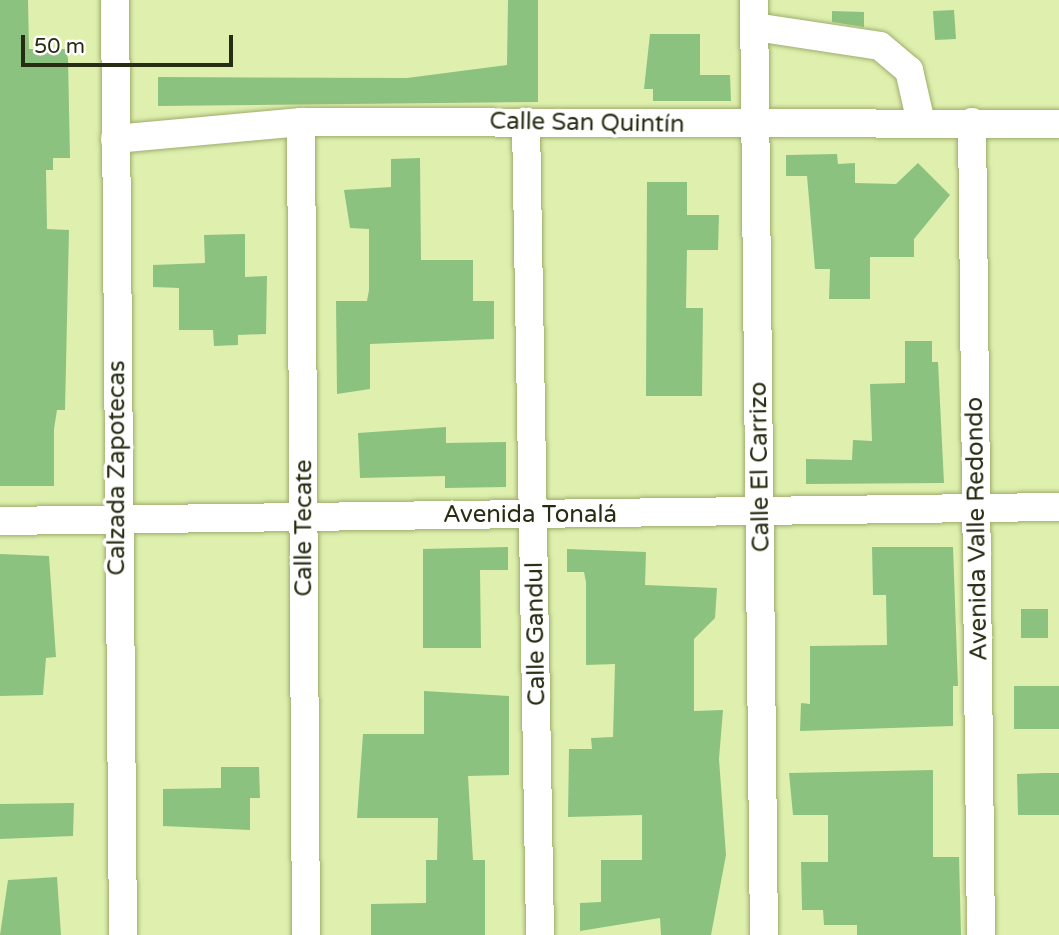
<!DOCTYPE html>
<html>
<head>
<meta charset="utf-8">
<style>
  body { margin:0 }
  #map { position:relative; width:1059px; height:935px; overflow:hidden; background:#dff0ae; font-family:"Varela Round",sans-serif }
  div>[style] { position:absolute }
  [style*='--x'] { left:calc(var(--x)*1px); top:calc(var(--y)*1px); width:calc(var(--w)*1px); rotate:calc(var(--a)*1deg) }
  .building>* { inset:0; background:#8cc27f }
  .roads { filter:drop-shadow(0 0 2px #9ead6e) drop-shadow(0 0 2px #9ead6e) }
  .minor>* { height:28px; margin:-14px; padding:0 14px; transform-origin:14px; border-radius:14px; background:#fff }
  span { translate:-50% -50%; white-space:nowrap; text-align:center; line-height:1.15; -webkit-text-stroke:7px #fff; paint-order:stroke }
  .street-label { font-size:24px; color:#272d13 }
  .scale { position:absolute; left:21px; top:35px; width:212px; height:32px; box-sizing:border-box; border:4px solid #272d13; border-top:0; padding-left:9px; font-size:21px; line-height:24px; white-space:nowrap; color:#272d13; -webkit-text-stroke:5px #fff; paint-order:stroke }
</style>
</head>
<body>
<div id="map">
  <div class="building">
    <div style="clip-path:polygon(0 0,28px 0,29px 49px,65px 49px,68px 58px,70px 158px,53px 158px,53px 170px,46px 170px,47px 229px,69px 230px,65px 410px,57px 410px,54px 429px,54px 486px,0 486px)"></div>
    <div style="clip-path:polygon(508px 0,538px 0,538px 102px,158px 106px,158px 77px,407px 78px,507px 65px)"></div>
    <div style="clip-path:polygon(954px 10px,956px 39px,935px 40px,933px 11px)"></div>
    <div style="clip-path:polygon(832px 11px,864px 12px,864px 27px,832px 22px)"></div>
    <div style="clip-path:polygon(650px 34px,700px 34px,700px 75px,730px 75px,731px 101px,653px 101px,653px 89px,644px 89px)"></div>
    <div style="clip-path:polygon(837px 154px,838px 164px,855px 163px,855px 183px,896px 184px,918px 163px,950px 195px,914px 239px,914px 257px,870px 257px,870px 299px,829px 299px,830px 269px,815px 269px,807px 176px,786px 176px,786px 155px)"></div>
    <div style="clip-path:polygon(420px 158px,421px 260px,473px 260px,473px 301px,494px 301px,494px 339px,370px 344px,370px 389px,337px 394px,336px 301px,367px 301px,369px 290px,369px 229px,350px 228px,344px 190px,391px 187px,391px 159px)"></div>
    <div style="clip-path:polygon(647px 182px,687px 182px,687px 215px,719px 215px,718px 250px,687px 250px,686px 308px,703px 308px,702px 396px,646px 396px)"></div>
    <div style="clip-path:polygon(245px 234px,245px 277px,267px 276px,266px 334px,238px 335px,238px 345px,214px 346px,213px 330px,179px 330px,179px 288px,153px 287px,153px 265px,205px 263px,204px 235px)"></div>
    <div style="clip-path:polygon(905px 341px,932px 341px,932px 362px,938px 362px,944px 483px,806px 484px,806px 459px,852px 460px,853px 440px,872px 441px,870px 384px,905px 383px)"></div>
    <div style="clip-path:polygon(446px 427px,446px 443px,506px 442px,506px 487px,445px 488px,445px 476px,360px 478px,358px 433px)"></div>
    <div style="clip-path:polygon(508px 547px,508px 570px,480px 570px,481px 648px,423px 648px,423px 549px)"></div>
    <div style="clip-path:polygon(872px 547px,953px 547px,958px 686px,953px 686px,953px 726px,800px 731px,801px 703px,810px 704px,810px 646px,887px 645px,886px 595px,873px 595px)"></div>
    <div style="clip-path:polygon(567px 549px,646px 552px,645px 585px,717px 588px,715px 618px,694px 639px,694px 711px,723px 710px,719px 759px,726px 855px,711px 935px,661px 935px,660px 918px,580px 931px,580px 903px,601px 902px,601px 860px,642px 860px,642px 815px,568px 817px,569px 749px,592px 749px,591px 738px,613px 737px,615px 664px,586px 665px,586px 582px,584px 572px,567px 572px)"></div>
    <div style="clip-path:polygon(0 554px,49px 556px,56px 657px,46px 658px,43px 695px,0 696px)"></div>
    <div style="clip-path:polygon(1021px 609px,1048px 609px,1048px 638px,1021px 638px)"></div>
    <div style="clip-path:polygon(1014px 686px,1059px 686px,1059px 729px,1014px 729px)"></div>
    <div style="clip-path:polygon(424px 691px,509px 696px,509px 775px,468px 776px,473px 860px,485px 860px,485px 935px,371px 935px,371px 904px,426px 903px,426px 860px,437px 860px,438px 818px,357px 818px,363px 734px,424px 734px)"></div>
    <div style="clip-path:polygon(221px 767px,259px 767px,260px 798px,250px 798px,250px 830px,163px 826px,163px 789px,221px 788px)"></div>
    <div style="clip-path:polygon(933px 770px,933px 857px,959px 857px,961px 935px,857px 935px,857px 925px,824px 925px,823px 910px,802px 910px,801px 862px,828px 862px,828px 815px,793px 815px,789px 773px)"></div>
    <div style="clip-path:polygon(1044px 773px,1059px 773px,1059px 815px,1018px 815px,1017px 774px)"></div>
    <div style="clip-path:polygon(74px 803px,73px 836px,0 839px,0 804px)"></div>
    <div style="clip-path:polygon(57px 877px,61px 935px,0 935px,8px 880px)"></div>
  </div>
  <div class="roads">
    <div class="minor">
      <div style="--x:115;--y:0;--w:935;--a:89.51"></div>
      <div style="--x:754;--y:0;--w:935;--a:89.39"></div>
      <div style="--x:755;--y:27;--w:126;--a:8.6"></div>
      <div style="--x:880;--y:46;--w:38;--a:40"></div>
      <div style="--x:909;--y:70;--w:54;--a:77.2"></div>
      <div style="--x:301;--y:122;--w:813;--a:89.65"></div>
      <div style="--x:526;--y:122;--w:813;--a:89.01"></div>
      <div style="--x:972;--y:122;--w:813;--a:89.37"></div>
      <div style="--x:115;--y:139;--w:187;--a:-5.2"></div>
      <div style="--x:301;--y:122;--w:758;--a:0.15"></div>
      <div style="--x:0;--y:521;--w:1059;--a:-0.76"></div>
    </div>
  </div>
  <div class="street-label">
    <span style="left:587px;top:123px;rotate:1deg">Calle San Quintín</span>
    <span style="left:760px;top:467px;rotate:-91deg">Calle El Carrizo</span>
    <span style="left:117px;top:468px;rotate:-90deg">Calzada Zapotecas</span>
    <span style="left:530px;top:515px">Avenida Tonalá</span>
    <span style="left:304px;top:528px;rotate:-90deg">Calle Tecate</span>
    <span style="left:977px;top:529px;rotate:-91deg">Avenida Valle Redondo</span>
    <span style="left:536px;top:634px;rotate:-91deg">Calle Gandul</span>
  </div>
  <div class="scale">50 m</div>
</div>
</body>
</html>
